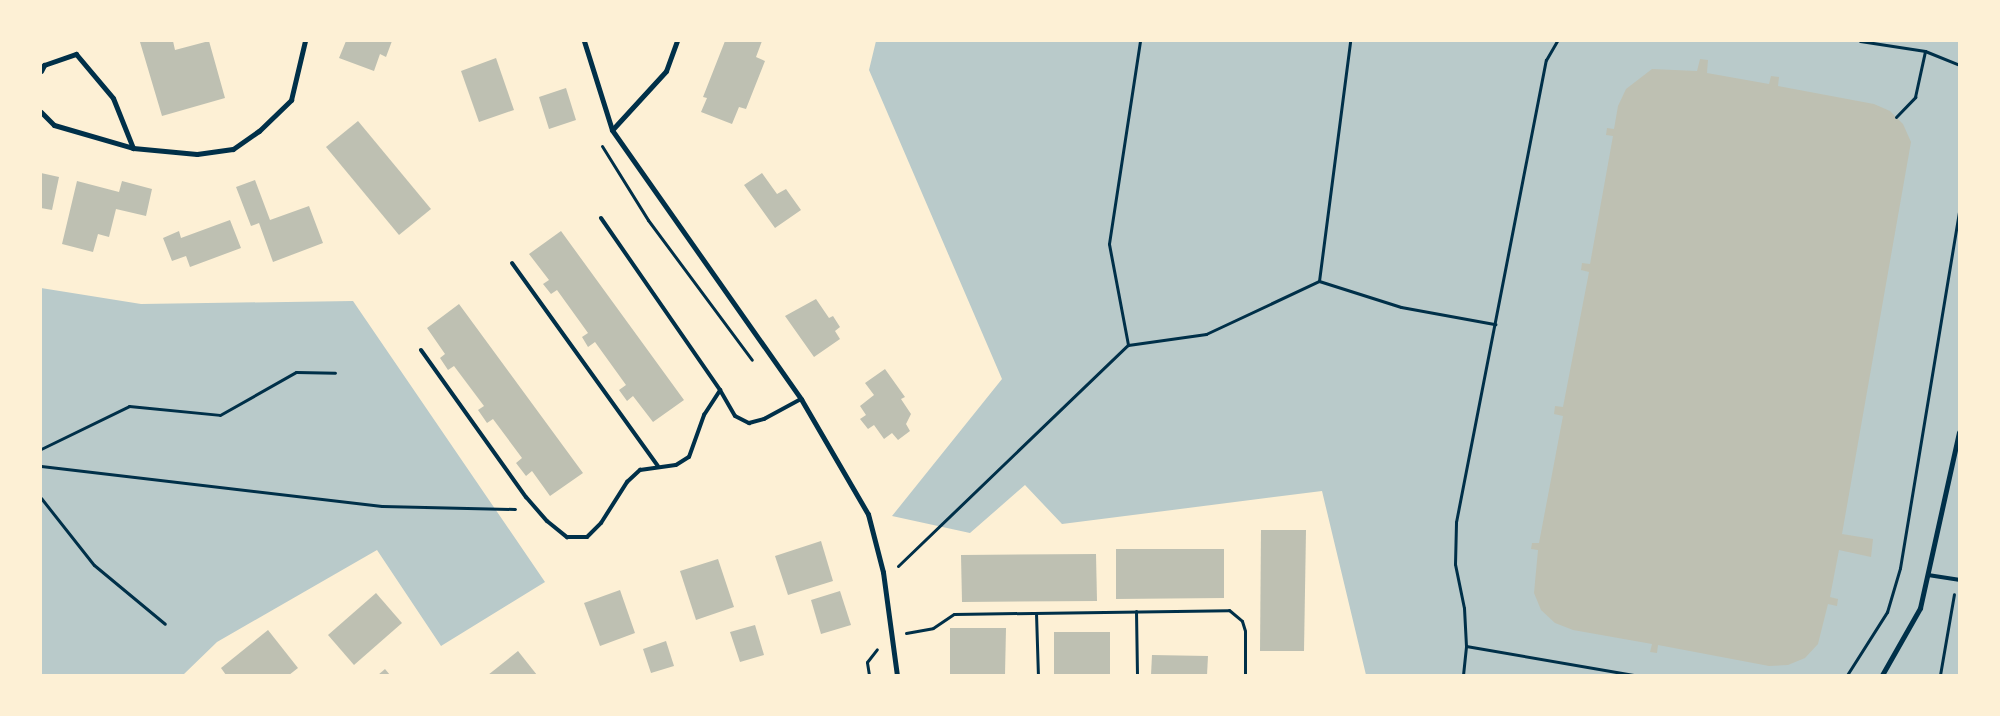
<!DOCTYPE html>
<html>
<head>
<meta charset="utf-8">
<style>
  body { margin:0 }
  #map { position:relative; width:2000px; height:716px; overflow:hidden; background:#fdf0d5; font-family:Mulish,sans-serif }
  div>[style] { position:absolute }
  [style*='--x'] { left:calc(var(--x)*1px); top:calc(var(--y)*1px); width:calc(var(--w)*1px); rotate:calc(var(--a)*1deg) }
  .green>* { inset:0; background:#b9caca }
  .building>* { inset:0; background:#bec0b2 }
  .path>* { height:3px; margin:-1.5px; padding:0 1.5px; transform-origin:1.5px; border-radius:1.5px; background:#003049 }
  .service>* { height:4px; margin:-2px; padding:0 2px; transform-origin:2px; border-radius:2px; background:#003049 }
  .minor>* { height:5px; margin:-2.5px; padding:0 2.5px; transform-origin:2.5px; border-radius:2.5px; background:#003049 }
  span { translate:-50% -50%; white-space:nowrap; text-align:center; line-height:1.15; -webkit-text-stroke:4.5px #fdf0d5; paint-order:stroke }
  .frame { position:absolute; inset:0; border:42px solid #fdf0d5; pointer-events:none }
</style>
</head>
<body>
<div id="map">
  <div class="green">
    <div style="clip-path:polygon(876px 41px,1959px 41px,1959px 675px,1366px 675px,1322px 491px,1062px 524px,1025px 485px,970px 533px,892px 516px,1002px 379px,869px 70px)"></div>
    <div style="clip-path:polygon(41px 288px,141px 304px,353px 301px,545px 582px,441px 646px,377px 550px,217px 642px,183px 675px,41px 675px)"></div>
  </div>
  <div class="building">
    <div style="clip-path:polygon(173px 41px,175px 50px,209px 41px,225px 98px,162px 116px,140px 42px)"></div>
    <div style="clip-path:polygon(346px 41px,392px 41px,386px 57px,380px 54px,374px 71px,339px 58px)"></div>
    <div style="clip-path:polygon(725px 41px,762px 41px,756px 57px,765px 61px,746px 109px,739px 107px,732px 124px,701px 112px,707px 98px,703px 97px)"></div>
    <div style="clip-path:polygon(496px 58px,514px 110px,479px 122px,461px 71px)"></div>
    <div style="clip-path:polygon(1700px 59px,1708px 60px,1707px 73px,1769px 84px,1771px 76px,1779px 77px,1778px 86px,1874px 104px,1890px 111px,1903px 124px,1911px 142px,1842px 534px,1873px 539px,1871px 557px,1839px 550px,1830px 597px,1838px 599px,1837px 606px,1828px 604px,1818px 644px,1805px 658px,1788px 665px,1769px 666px,1658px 645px,1657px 653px,1650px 652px,1652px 644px,1573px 630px,1555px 623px,1541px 610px,1534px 593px,1538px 550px,1531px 549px,1532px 543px,1539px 543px,1563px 416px,1554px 414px,1555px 406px,1563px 407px,1589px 272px,1581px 270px,1582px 263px,1590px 264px,1613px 136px,1606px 135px,1607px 128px,1614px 129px,1618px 106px,1626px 89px,1652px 69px,1697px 71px)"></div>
    <div style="clip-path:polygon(566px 88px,576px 120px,549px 129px,539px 97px)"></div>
    <div style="clip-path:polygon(358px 121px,431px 209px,399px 235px,326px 147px)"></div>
    <div style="clip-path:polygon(41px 173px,59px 177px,52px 210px,41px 208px)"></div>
    <div style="clip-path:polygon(762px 173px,777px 194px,786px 189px,801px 210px,775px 228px,744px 185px)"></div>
    <div style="clip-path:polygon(255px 180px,270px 220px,309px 206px,323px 243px,273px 262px,259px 223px,251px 226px,236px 187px)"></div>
    <div style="clip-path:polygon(77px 181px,119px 192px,122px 181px,152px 189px,146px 216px,116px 209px,109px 237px,98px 234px,93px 252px,62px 244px)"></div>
    <div style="clip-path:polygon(230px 220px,241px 248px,190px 267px,186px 256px,172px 261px,163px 238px,179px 231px,181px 238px)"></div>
    <div style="clip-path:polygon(561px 231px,684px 400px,653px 422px,633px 396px,627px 401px,619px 390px,626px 385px,595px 342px,588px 347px,582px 337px,588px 333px,557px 290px,551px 294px,543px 284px,549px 280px,529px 254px)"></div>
    <div style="clip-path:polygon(816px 299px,829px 318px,833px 316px,840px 327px,835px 331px,840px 339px,814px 357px,785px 316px)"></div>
    <div style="clip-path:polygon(459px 304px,583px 473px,550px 496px,532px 471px,526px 476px,516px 463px,522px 458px,493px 419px,487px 423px,478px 410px,484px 406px,454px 366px,448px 370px,440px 358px,445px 354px,427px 328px)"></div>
    <div style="clip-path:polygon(885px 369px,905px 397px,901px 399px,911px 414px,906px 424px,910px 431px,898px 440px,892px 433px,884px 439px,874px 425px,868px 429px,860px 419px,866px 415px,860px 406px,874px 395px,865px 383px)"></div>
    <div style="clip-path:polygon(1261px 530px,1306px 530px,1304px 651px,1260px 651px)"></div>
    <div style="clip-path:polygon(821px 541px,833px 581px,788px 595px,775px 556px)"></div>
    <div style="clip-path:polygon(1116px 549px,1224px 549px,1224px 598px,1116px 599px)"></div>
    <div style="clip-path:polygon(1096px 554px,1097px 601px,962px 602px,961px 555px)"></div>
    <div style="clip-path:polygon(718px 559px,734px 607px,696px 620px,680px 571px)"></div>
    <div style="clip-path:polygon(620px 590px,635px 633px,600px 646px,584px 603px)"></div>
    <div style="clip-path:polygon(840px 591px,851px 625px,821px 634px,811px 600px)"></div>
    <div style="clip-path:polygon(376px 593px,402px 623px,354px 665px,328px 635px)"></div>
    <div style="clip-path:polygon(755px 625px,764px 655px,740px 662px,730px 632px)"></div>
    <div style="clip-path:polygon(950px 628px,1006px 628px,1005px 675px,950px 675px)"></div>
    <div style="clip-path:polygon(268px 630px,298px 668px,289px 675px,226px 675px,221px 668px)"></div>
    <div style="clip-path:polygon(1054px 632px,1110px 632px,1110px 675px,1054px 675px)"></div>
    <div style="clip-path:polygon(666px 641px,674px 666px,651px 673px,643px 649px)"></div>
    <div style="clip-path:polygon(518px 651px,537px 675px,488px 675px)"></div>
    <div style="clip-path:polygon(1152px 655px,1208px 656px,1207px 675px,1151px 675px)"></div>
    <div style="clip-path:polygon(385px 669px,390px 675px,378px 675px)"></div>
  </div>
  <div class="path">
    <div style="--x:1140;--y:41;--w:205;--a:98.7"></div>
    <div style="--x:1109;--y:244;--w:103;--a:79.3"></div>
    <div style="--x:1128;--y:345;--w:79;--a:-8"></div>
    <div style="--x:1206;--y:334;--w:125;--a:-25.1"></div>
    <div style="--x:1319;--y:281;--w:242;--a:-82.6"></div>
    <div style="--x:1860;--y:41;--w:66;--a:8.7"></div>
    <div style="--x:1925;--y:51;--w:37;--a:22"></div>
    <div style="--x:1896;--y:117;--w:28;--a:-46"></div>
    <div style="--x:1915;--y:97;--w:47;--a:-77.7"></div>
    <div style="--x:602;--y:146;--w:87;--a:58.1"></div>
    <div style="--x:648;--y:220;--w:174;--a:53.4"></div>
    <div style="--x:1319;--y:281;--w:86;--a:17.6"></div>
    <div style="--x:1401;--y:307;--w:96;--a:10.3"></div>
    <div style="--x:41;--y:449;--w:98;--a:-26"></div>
    <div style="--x:129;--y:406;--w:91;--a:5.6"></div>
    <div style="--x:220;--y:415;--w:87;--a:-29.5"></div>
    <div style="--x:296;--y:372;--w:39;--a:1"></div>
    <div style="--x:41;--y:466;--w:343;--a:6.7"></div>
    <div style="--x:382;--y:506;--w:133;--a:1.3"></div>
    <div style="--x:41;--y:498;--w:85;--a:51.7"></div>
    <div style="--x:94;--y:565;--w:92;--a:39.7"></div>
    <div style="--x:898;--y:566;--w:319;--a:-43.9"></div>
    <div style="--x:1136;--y:611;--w:64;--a:89.1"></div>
    <div style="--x:1036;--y:613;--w:62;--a:88.2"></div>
    <div style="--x:906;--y:633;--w:27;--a:-10"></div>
    <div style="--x:933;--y:628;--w:25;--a:-34"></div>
    <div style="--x:954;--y:614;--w:275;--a:-0.8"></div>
    <div style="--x:1229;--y:610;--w:17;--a:40"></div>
    <div style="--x:1242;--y:621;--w:10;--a:73"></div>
    <div style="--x:1245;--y:631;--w:44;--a:90"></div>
    <div style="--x:1466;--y:646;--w:170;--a:9.8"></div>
    <div style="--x:869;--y:675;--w:13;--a:-99"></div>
    <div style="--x:867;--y:662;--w:16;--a:-52"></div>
    <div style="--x:1463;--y:675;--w:29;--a:-84"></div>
    <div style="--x:1466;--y:646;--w:38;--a:-93"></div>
    <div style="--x:1464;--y:608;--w:45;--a:-101.6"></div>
    <div style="--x:1455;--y:564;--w:42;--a:-88.6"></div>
    <div style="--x:1456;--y:522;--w:471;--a:-79"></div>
    <div style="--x:1546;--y:60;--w:22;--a:-60"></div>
    <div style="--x:1847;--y:675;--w:75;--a:-57.6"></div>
    <div style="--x:1887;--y:612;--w:46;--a:-73.5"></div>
    <div style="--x:1900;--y:568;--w:363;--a:-80.6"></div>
    <div style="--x:1940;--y:675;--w:82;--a:-80.2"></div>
  </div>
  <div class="service">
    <div style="--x:601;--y:218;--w:209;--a:55.3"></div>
    <div style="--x:720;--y:390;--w:30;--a:60"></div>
    <div style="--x:735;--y:416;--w:16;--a:27"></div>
    <div style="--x:749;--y:423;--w:16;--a:-15"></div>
    <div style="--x:764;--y:419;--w:42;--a:-28.4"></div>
    <div style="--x:512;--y:263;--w:250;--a:54.3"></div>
    <div style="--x:421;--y:350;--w:181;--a:54.5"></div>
    <div style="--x:526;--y:497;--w:32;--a:49"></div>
    <div style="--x:547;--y:521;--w:26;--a:39"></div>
    <div style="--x:567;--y:537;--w:20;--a:0"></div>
    <div style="--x:587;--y:537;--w:20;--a:-45"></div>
    <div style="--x:601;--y:523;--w:49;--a:-57.6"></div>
    <div style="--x:627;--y:482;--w:18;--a:-43"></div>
    <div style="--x:640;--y:470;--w:36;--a:-8"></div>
    <div style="--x:676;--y:465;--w:15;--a:-32"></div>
    <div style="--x:689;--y:457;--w:45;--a:-70.3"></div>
    <div style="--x:704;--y:415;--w:30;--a:-57"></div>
    <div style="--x:1928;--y:575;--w:31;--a:9"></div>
  </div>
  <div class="minor">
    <div style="--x:584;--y:41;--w:93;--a:72.5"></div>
    <div style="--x:612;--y:130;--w:329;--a:54.9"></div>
    <div style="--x:801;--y:399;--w:133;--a:59.8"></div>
    <div style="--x:868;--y:514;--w:60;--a:75.5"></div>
    <div style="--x:883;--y:572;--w:104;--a:82.3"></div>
    <div style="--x:41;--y:71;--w:7;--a:-63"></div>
    <div style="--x:44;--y:65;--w:34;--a:-19"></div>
    <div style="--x:76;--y:54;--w:57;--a:49.9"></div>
    <div style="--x:113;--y:98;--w:54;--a:68.2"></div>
    <div style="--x:41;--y:112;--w:18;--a:45"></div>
    <div style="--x:54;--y:125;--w:82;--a:16.2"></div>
    <div style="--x:133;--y:148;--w:64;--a:5.4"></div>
    <div style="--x:197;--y:154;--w:36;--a:-8"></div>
    <div style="--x:233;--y:149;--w:32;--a:-35"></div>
    <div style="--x:259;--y:131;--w:45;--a:-44.1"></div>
    <div style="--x:291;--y:100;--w:61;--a:-76.7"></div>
    <div style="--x:612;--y:130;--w:80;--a:-47.5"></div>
    <div style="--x:666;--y:71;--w:32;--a:-70"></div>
    <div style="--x:1882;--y:675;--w:77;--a:-60.4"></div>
    <div style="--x:1920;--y:608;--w:180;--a:-77.5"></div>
  </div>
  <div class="frame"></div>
</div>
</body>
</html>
